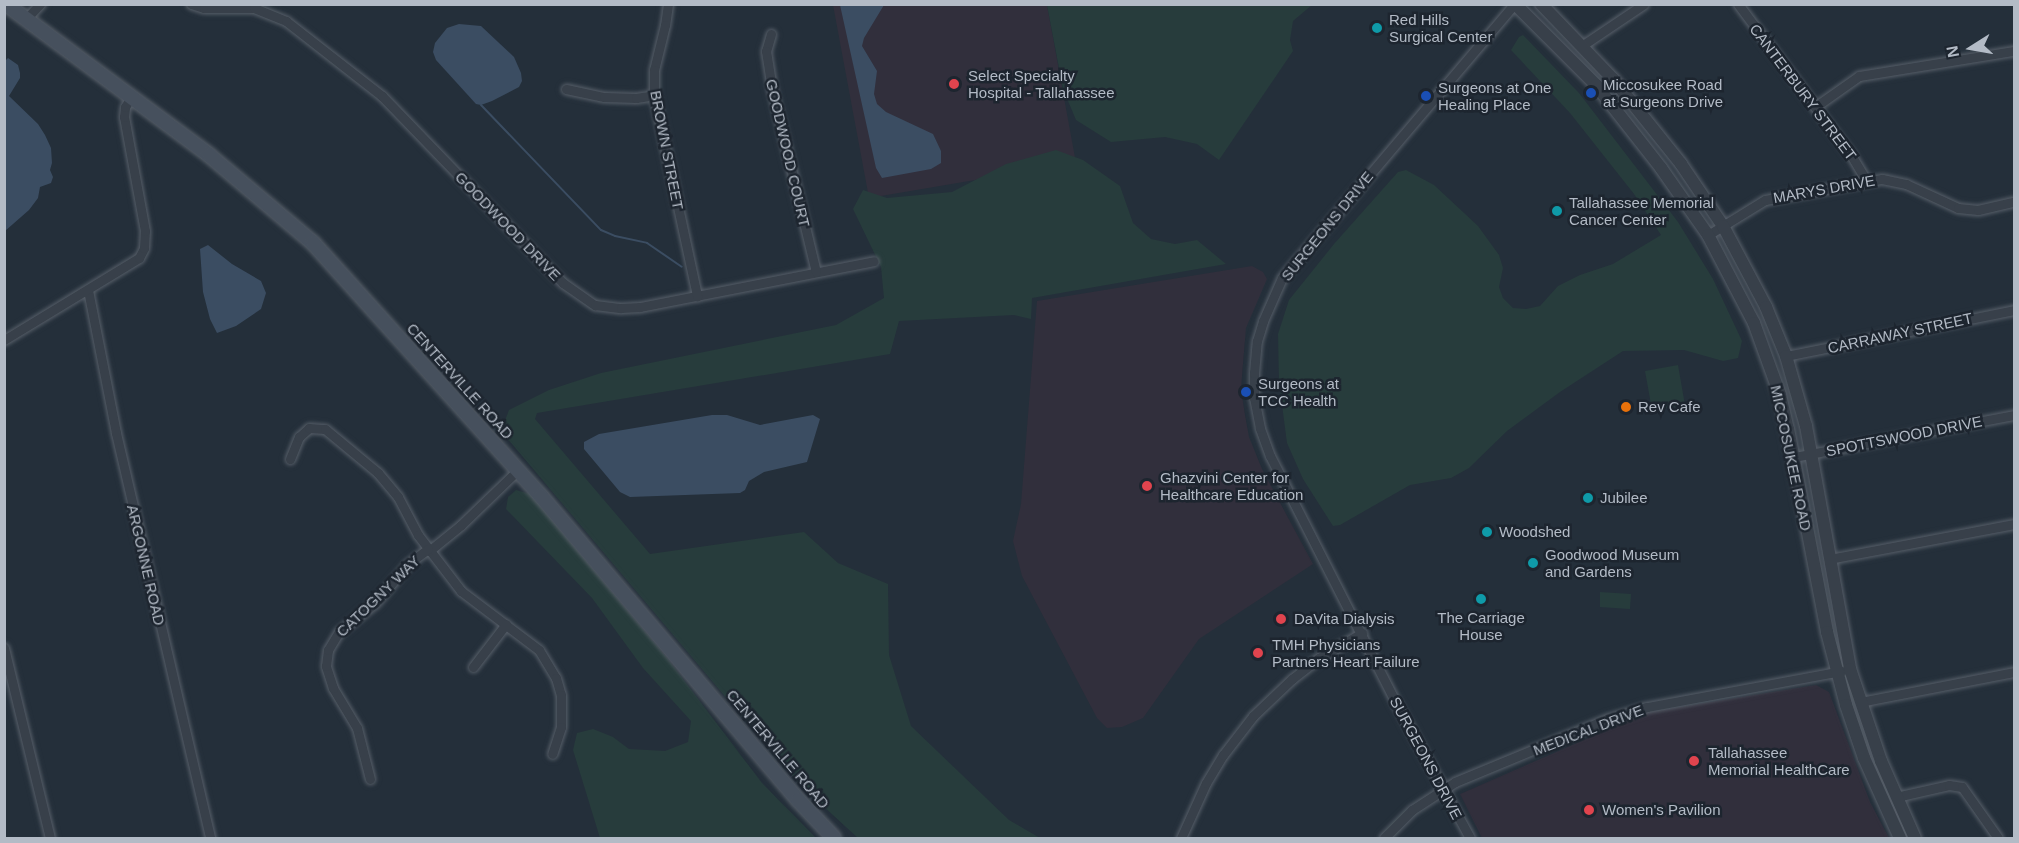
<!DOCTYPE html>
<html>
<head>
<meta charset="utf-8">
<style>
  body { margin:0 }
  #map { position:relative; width:2019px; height:843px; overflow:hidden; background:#242f3a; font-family:Arial,sans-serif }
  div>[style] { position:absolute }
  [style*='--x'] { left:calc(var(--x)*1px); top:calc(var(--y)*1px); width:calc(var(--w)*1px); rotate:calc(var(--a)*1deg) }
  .medical>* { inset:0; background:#312f3c }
  .green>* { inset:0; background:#273c3c }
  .water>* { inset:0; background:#3b4d62 }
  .stream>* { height:2px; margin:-1px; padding:0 1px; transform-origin:1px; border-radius:1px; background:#3b4d62 }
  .roads { filter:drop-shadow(0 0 2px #565e68) drop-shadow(0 0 2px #565e68) }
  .minor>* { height:9px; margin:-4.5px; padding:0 4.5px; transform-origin:4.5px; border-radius:4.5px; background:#38404a }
  .tertiary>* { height:12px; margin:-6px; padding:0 6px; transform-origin:6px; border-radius:6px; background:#38404a }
  .secondary>* { height:14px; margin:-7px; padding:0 7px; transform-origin:7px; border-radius:7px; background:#46505d }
  .dots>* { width:16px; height:16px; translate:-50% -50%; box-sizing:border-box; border:3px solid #1d252f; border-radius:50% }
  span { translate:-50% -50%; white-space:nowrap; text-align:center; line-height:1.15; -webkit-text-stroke:5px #1d252f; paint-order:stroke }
  .poi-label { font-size:15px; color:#b3bbc6 }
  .left { translate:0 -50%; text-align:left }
  .street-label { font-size:15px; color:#b3bbc6 }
  .frame { position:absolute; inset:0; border:6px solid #b3bbc6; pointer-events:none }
  .north { position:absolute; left:1941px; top:18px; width:60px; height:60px; -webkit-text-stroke:4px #1d252f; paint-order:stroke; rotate:259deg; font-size:16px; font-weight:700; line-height:24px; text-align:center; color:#b3bbc6 }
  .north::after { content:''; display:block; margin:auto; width:21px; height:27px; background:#b3bbc6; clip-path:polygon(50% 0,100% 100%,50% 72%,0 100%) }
</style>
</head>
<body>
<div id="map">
  <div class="medical">
    <div style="clip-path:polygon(833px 5px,1047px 5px,1076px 163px,869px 198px)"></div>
    <div style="clip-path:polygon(1252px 266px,1263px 272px,1267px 279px,1246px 328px,1241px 388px,1245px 415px,1249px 437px,1262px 469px,1313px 564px,1199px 639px,1143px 718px,1122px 727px,1107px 728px,1097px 718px,1022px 576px,1013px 541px,1021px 504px,1037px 301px)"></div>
    <div style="clip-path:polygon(1816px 685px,1829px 692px,1870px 802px,1889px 838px,1482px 838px,1460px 794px,1648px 712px)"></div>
  </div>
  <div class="green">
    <div style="clip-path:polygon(1047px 5px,1047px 4px,1312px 5px,1293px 21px,1290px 40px,1293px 51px,1219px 160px,1197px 144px,1165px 137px,1111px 142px,1076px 120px,1063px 89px)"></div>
    <div style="clip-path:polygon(1523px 35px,1579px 93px,1678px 222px,1713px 279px,1742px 341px,1738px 358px,1723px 361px,1684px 350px,1623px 351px,1560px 392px,1507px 431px,1469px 468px,1451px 478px,1410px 485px,1340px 525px,1333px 526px,1303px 479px,1287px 443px,1279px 382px,1278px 334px,1289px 300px,1334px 244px,1398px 172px,1406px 170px,1434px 185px,1478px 226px,1499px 255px,1503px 268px,1499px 287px,1503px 298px,1513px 308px,1526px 309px,1540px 306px,1558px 286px,1580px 275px,1613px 264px,1661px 235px,1634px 194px,1570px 113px,1511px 50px,1519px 37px)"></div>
    <div style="clip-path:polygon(1056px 150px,1083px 160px,1120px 186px,1133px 223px,1151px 239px,1175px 244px,1197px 240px,1226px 264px,1032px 298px,1031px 319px,1014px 315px,899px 321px,890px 354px,537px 413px,535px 419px,650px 554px,804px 532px,838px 563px,888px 584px,889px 655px,911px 726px,1009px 820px,1040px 838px,858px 838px,800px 785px,501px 431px,509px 410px,549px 390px,601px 373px,836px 325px,884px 298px,881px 267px,853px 209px,863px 190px,887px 198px,952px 192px,1006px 164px)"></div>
    <div style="clip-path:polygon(1678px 365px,1685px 405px,1652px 410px,1645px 371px)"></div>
    <div style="clip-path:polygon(516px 490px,530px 494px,667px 658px,762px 783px,816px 838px,600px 838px,573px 750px,577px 733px,593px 729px,613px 737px,629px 749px,665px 751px,688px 742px,691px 721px,643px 668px,592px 598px,506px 509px,508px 497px)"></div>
    <div style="clip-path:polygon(1600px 592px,1631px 594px,1630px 609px,1600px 607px)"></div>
  </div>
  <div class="water">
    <div style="clip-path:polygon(840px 5px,884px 5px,864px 38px,862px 46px,877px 71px,874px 94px,877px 104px,886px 112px,933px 134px,941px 151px,941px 163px,931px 169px,882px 178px,876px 168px)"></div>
    <div style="clip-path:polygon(459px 24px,481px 26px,514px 57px,521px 73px,522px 81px,519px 87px,492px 101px,481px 105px,476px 104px,436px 60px,433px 52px,435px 43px,447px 28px)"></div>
    <div style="clip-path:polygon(8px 58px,18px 65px,20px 73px,20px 78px,9px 96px,38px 124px,45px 135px,51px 148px,52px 163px,50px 170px,53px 177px,51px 183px,40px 187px,38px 198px,29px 210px,5px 231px,4px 62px)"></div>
    <div style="clip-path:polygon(208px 245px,232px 264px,261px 281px,266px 293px,261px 309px,236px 326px,217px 333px,210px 319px,203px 292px,200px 249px)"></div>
    <div style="clip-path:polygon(712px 415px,727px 415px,760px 425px,813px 415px,820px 419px,807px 462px,764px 472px,749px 481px,745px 490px,740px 493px,630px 497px,620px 492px,584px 449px,584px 442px,599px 434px)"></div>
  </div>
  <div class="stream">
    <div style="--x:481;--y:105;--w:173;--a:46.2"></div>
    <div style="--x:601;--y:230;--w:15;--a:23"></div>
    <div style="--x:615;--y:236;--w:33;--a:12"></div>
    <div style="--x:647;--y:243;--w:42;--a:34.4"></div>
  </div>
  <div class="roads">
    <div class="minor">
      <div style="--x:191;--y:4;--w:14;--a:17"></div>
      <div style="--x:204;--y:8;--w:50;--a:0"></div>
      <div style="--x:254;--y:8;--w:35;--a:22"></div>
      <div style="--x:286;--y:21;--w:122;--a:38"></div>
      <div style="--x:382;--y:96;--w:240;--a:46"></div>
      <div style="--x:549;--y:269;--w:20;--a:45"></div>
      <div style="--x:563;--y:283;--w:39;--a:35"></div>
      <div style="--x:595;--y:305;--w:26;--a:7"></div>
      <div style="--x:621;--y:308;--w:19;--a:-3"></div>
      <div style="--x:640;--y:307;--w:238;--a:-11.1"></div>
      <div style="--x:668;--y:4;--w:21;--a:98"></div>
      <div style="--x:665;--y:25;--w:46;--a:103.7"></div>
      <div style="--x:654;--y:70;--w:25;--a:90"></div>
      <div style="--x:654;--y:95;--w:206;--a:77.9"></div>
      <div style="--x:1738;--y:4;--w:189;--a:53.2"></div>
      <div style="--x:1851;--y:155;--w:29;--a:59"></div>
      <div style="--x:26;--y:19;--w:21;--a:-47"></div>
      <div style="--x:771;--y:34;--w:18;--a:106"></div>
      <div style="--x:766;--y:51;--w:38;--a:81"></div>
      <div style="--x:772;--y:89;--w:188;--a:76.5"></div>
      <div style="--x:1583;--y:45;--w:73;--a:-33.9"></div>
      <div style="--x:566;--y:89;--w:39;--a:12"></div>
      <div style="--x:604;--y:97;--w:32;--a:2"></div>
      <div style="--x:636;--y:98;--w:18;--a:-9"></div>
      <div style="--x:1815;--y:107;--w:54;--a:-35.2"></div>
      <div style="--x:1859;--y:76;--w:157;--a:-9.2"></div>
      <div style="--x:1708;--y:235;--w:67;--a:-31.6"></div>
      <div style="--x:1765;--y:200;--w:119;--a:-10.2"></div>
      <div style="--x:1882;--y:179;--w:25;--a:12"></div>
      <div style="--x:1906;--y:184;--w:57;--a:24.8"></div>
      <div style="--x:1958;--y:208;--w:20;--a:6"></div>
      <div style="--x:1978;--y:210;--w:37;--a:-13"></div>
      <div style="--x:88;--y:290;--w:146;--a:78.9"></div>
      <div style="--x:116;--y:433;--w:416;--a:76.9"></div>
      <div style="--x:4;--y:340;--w:158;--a:-31.3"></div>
      <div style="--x:139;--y:258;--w:11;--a:-63"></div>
      <div style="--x:144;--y:248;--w:17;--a:-87"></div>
      <div style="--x:145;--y:231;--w:116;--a:-100.4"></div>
      <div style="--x:124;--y:117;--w:10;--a:-84"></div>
      <div style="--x:125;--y:107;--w:12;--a:-59"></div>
      <div style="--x:1786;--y:356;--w:233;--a:-11.4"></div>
      <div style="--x:1794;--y:457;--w:224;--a:-10.8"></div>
      <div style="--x:290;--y:459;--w:24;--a:-68"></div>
      <div style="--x:299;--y:437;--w:13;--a:-42"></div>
      <div style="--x:309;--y:428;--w:16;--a:4"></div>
      <div style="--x:325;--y:429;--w:69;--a:39.7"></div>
      <div style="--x:378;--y:473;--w:31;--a:50"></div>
      <div style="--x:398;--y:497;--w:43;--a:62.2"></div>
      <div style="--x:418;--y:535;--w:71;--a:52.5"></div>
      <div style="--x:461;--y:591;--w:98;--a:37.1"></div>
      <div style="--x:539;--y:650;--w:33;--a:59"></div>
      <div style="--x:556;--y:678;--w:18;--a:74"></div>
      <div style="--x:561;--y:695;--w:32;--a:90"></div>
      <div style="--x:561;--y:727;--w:28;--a:108"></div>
      <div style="--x:429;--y:551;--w:41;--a:-39.1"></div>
      <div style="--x:461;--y:525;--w:79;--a:-44"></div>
      <div style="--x:1829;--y:559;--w:188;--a:-10.7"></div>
      <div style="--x:4;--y:648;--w:195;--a:76.4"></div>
      <div style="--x:473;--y:667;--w:54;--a:-52.5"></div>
      <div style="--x:1860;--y:702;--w:157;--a:-11"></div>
      <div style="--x:370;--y:779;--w:53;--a:-104.3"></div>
      <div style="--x:357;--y:728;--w:47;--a:-121"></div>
      <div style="--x:333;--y:688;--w:23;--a:-108"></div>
      <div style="--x:326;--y:666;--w:16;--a:-83"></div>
      <div style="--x:328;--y:650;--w:21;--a:-59"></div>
      <div style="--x:339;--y:632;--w:46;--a:-38.9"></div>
      <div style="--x:375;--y:603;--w:51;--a:-49.8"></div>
      <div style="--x:408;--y:564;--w:25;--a:-37"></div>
      <div style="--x:1896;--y:797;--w:54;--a:-12.8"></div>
      <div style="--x:1949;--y:785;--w:13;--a:9"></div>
      <div style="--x:1962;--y:787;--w:62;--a:54.8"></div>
      <div style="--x:1181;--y:838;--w:60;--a:-65.6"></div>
      <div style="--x:1206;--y:783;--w:33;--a:-59"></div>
      <div style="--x:1223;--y:755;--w:49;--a:-52.4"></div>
      <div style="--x:1253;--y:716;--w:54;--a:-43.5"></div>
      <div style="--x:1292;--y:679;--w:34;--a:-38"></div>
      <div style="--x:1319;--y:658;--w:50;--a:-30.2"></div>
      <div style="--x:1384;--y:838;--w:40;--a:-45"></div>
      <div style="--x:1412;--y:810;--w:51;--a:-33.1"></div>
      <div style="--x:1455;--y:782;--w:165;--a:-22.5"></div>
      <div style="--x:1607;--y:719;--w:42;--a:-16.7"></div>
      <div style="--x:1647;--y:707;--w:198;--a:-10.5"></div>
      <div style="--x:1470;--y:838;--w:154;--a:-118.7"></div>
      <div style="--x:1396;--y:703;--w:277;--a:-117"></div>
      <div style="--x:1270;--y:456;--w:30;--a:-110"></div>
      <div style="--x:1260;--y:428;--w:31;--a:-101"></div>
      <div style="--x:1254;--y:398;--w:25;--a:-90"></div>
      <div style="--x:1254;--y:373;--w:32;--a:-85"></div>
      <div style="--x:1257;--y:341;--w:21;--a:-73"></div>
      <div style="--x:1263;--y:321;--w:47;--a:-66.2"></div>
      <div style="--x:1282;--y:278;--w:359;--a:-49.7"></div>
    </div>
    <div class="tertiary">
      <div style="--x:1515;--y:4;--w:115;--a:45"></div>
      <div style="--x:1596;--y:85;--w:105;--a:51.9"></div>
      <div style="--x:1661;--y:168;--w:82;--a:55"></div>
      <div style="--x:1708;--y:235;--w:99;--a:62.4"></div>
      <div style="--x:1754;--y:323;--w:77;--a:70.1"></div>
      <div style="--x:1780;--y:395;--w:35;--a:77"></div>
      <div style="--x:1788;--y:429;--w:207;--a:79.1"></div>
      <div style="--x:1827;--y:632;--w:75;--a:75.4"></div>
      <div style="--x:1846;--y:705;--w:56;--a:71.2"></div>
      <div style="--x:1864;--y:758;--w:88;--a:65.8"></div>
      <div style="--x:1541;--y:4;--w:104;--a:46.2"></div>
      <div style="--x:1613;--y:79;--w:109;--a:51.3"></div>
      <div style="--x:1681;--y:164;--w:75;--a:55.9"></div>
      <div style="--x:1723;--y:226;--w:92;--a:62"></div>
      <div style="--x:1766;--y:307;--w:53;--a:67.8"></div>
      <div style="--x:1786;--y:356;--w:73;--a:74.1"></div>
      <div style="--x:1806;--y:426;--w:247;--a:79.7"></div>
      <div style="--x:1850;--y:669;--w:97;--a:71.4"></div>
      <div style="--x:1881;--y:761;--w:84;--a:66.2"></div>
    </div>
    <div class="secondary">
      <div style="--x:6;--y:4;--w:253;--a:36.6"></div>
      <div style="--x:209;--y:155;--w:136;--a:40.2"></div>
      <div style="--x:313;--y:243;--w:341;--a:48"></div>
      <div style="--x:541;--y:496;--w:398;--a:49.8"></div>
      <div style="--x:798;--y:800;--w:52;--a:46.5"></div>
    </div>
  </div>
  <div class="dots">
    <div style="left:1377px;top:28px;background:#0f9aa8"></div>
    <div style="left:954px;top:84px;background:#e0444e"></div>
    <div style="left:1591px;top:93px;background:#1a4fb4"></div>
    <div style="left:1426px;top:96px;background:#1a4fb4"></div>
    <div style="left:1557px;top:211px;background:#0f9aa8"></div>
    <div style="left:1246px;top:392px;background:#1a4fb4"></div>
    <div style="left:1626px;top:407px;background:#e8710a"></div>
    <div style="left:1147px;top:486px;background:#e0444e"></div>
    <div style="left:1588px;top:498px;background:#0f9aa8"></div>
    <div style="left:1487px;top:532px;background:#0f9aa8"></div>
    <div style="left:1533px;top:563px;background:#0f9aa8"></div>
    <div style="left:1481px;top:599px;background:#0f9aa8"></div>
    <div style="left:1281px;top:619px;background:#e0444e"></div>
    <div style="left:1258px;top:653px;background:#e0444e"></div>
    <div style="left:1694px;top:761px;background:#e0444e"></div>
    <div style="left:1589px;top:810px;background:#e0444e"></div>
  </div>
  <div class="poi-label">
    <span class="left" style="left:1389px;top:28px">Red Hills<br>Surgical Center</span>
    <span class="left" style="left:968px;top:84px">Select Specialty<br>Hospital - Tallahassee</span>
    <span class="left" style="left:1603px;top:93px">Miccosukee Road<br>at Surgeons Drive</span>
    <span class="left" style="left:1438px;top:96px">Surgeons at One<br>Healing Place</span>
    <span class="left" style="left:1569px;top:211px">Tallahassee Memorial<br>Cancer Center</span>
    <span class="left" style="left:1258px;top:392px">Surgeons at<br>TCC Health</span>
    <span class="left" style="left:1638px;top:407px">Rev Cafe</span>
    <span class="left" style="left:1160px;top:486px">Ghazvini Center for<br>Healthcare Education</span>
    <span class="left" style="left:1600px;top:498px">Jubilee</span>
    <span class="left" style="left:1499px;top:532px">Woodshed</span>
    <span class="left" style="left:1545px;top:563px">Goodwood Museum<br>and Gardens</span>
    <span style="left:1481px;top:626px">The Carriage<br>House</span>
    <span class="left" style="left:1294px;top:619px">DaVita Dialysis</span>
    <span class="left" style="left:1272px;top:653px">TMH Physicians<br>Partners Heart Failure</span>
    <span class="left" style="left:1708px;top:761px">Tallahassee<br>Memorial HealthCare</span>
    <span class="left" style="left:1602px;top:810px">Women's Pavilion</span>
  </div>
  <div class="street-label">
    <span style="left:1803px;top:92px;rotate:53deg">CANTERBURY STREET</span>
    <span style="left:667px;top:150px;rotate:79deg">BROWN STREET</span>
    <span style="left:788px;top:153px;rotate:77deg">GOODWOOD COURT</span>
    <span style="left:1824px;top:189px;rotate:-10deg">MARYS DRIVE</span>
    <span style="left:508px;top:226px;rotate:46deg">GOODWOOD DRIVE</span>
    <span style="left:1327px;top:226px;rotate:-51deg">SURGEONS DRIVE</span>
    <span style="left:1900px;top:333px;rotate:-12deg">CARRAWAY STREET</span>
    <span style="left:460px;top:381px;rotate:48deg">CENTERVILLE ROAD</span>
    <span style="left:1904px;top:436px;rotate:-11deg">SPOTTSWOOD DRIVE</span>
    <span style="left:1791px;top:458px;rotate:78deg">MICCOSUKEE ROAD</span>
    <span style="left:146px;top:565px;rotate:77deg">ARGONNE ROAD</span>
    <span style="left:378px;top:596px;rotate:-44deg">CATOGNY WAY</span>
    <span style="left:1588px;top:730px;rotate:-21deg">MEDICAL DRIVE</span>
    <span style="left:778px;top:749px;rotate:50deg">CENTERVILLE ROAD</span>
    <span style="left:1426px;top:758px;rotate:62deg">SURGEONS DRIVE</span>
  </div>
  <div class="frame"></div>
  <div class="north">N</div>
</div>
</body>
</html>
